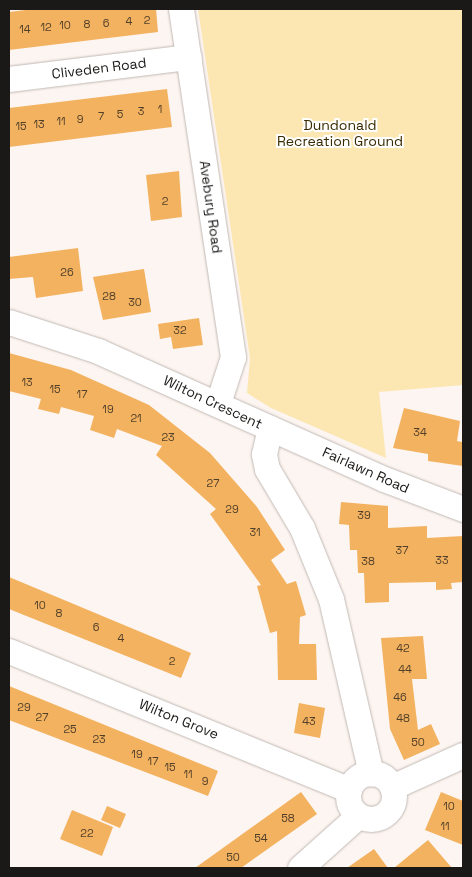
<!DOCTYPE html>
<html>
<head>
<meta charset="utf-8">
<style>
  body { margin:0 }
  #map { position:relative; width:472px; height:877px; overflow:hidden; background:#fdf5f1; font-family:"Space Grotesk",sans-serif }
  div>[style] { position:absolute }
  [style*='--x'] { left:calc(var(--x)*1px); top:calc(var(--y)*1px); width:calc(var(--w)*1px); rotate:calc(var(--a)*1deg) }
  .green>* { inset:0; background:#fce7b2 }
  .building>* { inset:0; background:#f3b260 }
  .roads { filter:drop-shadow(0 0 1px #c0b9b4) drop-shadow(0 0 1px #c0b9b4) }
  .minor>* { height:25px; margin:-12.5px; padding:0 12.5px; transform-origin:12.5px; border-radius:12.5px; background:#fff }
  .minor>.ring { margin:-12.5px; padding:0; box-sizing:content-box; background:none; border:25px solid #fff; border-radius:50% }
  span { translate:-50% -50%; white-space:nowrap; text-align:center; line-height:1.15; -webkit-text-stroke:4px #fff; paint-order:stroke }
  .number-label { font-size:11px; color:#513f29 }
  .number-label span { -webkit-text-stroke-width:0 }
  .street-label { font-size:14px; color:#1b1917 }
  .park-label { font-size:14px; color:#392a00 }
  .frame { position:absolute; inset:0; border:10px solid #1b1917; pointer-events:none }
</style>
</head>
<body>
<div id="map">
  <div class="green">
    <div style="clip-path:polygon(198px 9px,463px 9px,463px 385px,379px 392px,386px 458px,271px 408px,247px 393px,250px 358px)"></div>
  </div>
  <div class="building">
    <div style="clip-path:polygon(34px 9px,156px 9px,158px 32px,9px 50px,9px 12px)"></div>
    <div style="clip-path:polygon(167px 89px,172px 127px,9px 147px,9px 108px)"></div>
    <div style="clip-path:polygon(179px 171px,182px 217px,151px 221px,146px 175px)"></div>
    <div style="clip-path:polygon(78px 248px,83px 291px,36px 298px,33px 277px,9px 279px,9px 257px)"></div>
    <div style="clip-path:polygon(144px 269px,151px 312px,103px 320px,93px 277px)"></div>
    <div style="clip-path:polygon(199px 318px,203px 345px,173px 349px,171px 337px,160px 339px,158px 324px)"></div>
    <div style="clip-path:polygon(9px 353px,71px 370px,149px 405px,210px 453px,257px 507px,285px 550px,271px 560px,287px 584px,296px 581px,306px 615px,300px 617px,299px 644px,316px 644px,317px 680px,278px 680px,277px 631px,270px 633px,257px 586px,261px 585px,210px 514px,216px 509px,156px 455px,162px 446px,117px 429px,114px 438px,90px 430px,94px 416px,61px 407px,59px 414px,38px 409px,41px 399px,9px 391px)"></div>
    <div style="clip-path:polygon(404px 408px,460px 421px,457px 441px,462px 442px,463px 466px,428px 461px,428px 454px,393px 448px)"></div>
    <div style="clip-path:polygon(341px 502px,388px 506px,388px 528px,427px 526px,427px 538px,463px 536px,463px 582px,451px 583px,452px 589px,436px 590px,436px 582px,389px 583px,389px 602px,365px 603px,364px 573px,358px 573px,357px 550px,350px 550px,349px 525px,339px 524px)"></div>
    <div style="clip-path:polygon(9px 577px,191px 653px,181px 678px,9px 609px)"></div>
    <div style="clip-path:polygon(423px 636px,427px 679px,412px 679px,418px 730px,431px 724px,440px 744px,404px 760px,390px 729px,381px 638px)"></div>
    <div style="clip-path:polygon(9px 686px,218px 771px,208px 796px,9px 720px)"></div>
    <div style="clip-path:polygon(299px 703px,325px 708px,320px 738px,294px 733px)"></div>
    <div style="clip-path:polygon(301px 792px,317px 814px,241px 868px,195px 868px)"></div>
    <div style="clip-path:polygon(441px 792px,463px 801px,463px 845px,425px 830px)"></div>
    <div style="clip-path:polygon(107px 806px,126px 814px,120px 828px,101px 820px)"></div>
    <div style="clip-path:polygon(72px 810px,113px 827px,102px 856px,60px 839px)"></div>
    <div style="clip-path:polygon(428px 840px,452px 868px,394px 868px)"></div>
    <div style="clip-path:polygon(374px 849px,388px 868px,347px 868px)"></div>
  </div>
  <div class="roads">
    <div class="minor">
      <div style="--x:181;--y:9;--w:352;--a:81.5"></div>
      <div style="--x:233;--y:357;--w:48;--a:108.1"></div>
      <div style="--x:9;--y:79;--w:181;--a:-7"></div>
      <div style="--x:9;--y:322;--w:94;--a:18"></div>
      <div style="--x:98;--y:351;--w:313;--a:24.1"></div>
      <div style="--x:384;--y:479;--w:85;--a:20.8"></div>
      <div style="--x:270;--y:428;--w:27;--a:103"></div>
      <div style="--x:264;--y:454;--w:15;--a:79"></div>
      <div style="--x:267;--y:469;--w:69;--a:59.3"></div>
      <div style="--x:302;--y:528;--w:77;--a:67.8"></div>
      <div style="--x:331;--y:599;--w:179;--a:77.1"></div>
      <div style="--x:9;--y:651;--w:367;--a:22.2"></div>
      <div class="ring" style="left:348px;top:773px;width:21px;height:21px"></div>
      <div style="--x:392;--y:787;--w:78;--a:-24.3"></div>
      <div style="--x:300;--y:868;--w:78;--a:-41.9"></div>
    </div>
  </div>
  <div class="number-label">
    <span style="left:147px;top:20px">2</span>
    <span style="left:129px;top:21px">4</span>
    <span style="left:106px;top:23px">6</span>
    <span style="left:87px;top:24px">8</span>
    <span style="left:65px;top:25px">10</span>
    <span style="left:46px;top:27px">12</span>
    <span style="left:25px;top:29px">14</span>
    <span style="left:160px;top:109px">1</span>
    <span style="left:141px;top:111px">3</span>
    <span style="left:120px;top:114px">5</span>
    <span style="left:101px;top:116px">7</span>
    <span style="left:80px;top:119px">9</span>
    <span style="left:61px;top:121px">11</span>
    <span style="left:39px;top:124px">13</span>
    <span style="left:21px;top:126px">15</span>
    <span style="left:165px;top:201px">2</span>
    <span style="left:67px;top:272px">26</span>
    <span style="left:109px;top:296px">28</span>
    <span style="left:135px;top:302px">30</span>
    <span style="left:180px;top:330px">32</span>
    <span style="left:27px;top:382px">13</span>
    <span style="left:55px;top:389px">15</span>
    <span style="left:82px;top:394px">17</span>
    <span style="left:108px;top:409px">19</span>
    <span style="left:136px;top:418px">21</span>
    <span style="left:420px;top:432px">34</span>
    <span style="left:168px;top:437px">23</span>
    <span style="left:213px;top:483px">27</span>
    <span style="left:232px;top:509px">29</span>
    <span style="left:364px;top:515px">39</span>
    <span style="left:255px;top:532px">31</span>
    <span style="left:402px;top:550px">37</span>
    <span style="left:442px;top:560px">33</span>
    <span style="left:368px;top:561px">38</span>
    <span style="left:40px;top:605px">10</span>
    <span style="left:59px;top:613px">8</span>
    <span style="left:96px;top:627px">6</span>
    <span style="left:121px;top:638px">4</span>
    <span style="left:403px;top:648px">42</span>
    <span style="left:172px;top:661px">2</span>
    <span style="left:405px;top:669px">44</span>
    <span style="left:400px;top:697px">46</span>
    <span style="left:24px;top:707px">29</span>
    <span style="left:42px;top:717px">27</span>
    <span style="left:403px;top:718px">48</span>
    <span style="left:309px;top:721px">43</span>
    <span style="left:70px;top:729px">25</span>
    <span style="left:99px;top:739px">23</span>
    <span style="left:418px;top:742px">50</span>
    <span style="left:137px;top:754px">19</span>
    <span style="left:153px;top:761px">17</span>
    <span style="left:170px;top:767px">15</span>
    <span style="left:188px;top:774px">11</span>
    <span style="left:205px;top:781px">9</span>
    <span style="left:449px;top:806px">10</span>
    <span style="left:288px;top:818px">58</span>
    <span style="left:445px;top:826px">11</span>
    <span style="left:87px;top:833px">22</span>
    <span style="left:261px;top:838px">54</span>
    <span style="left:233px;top:857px">50</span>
  </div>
  <div class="street-label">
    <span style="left:99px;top:68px;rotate:-7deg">Cliveden Road</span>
    <span style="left:211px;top:207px;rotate:82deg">Avebury Road</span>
    <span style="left:213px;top:402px;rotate:25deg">Wilton Crescent</span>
    <span style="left:366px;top:470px;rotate:24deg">Fairlawn Road</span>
    <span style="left:179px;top:719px;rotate:22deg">Wilton Grove</span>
  </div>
  <div class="park-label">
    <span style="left:340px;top:133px">Dundonald<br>Recreation Ground</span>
  </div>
  <div class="frame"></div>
</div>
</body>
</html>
